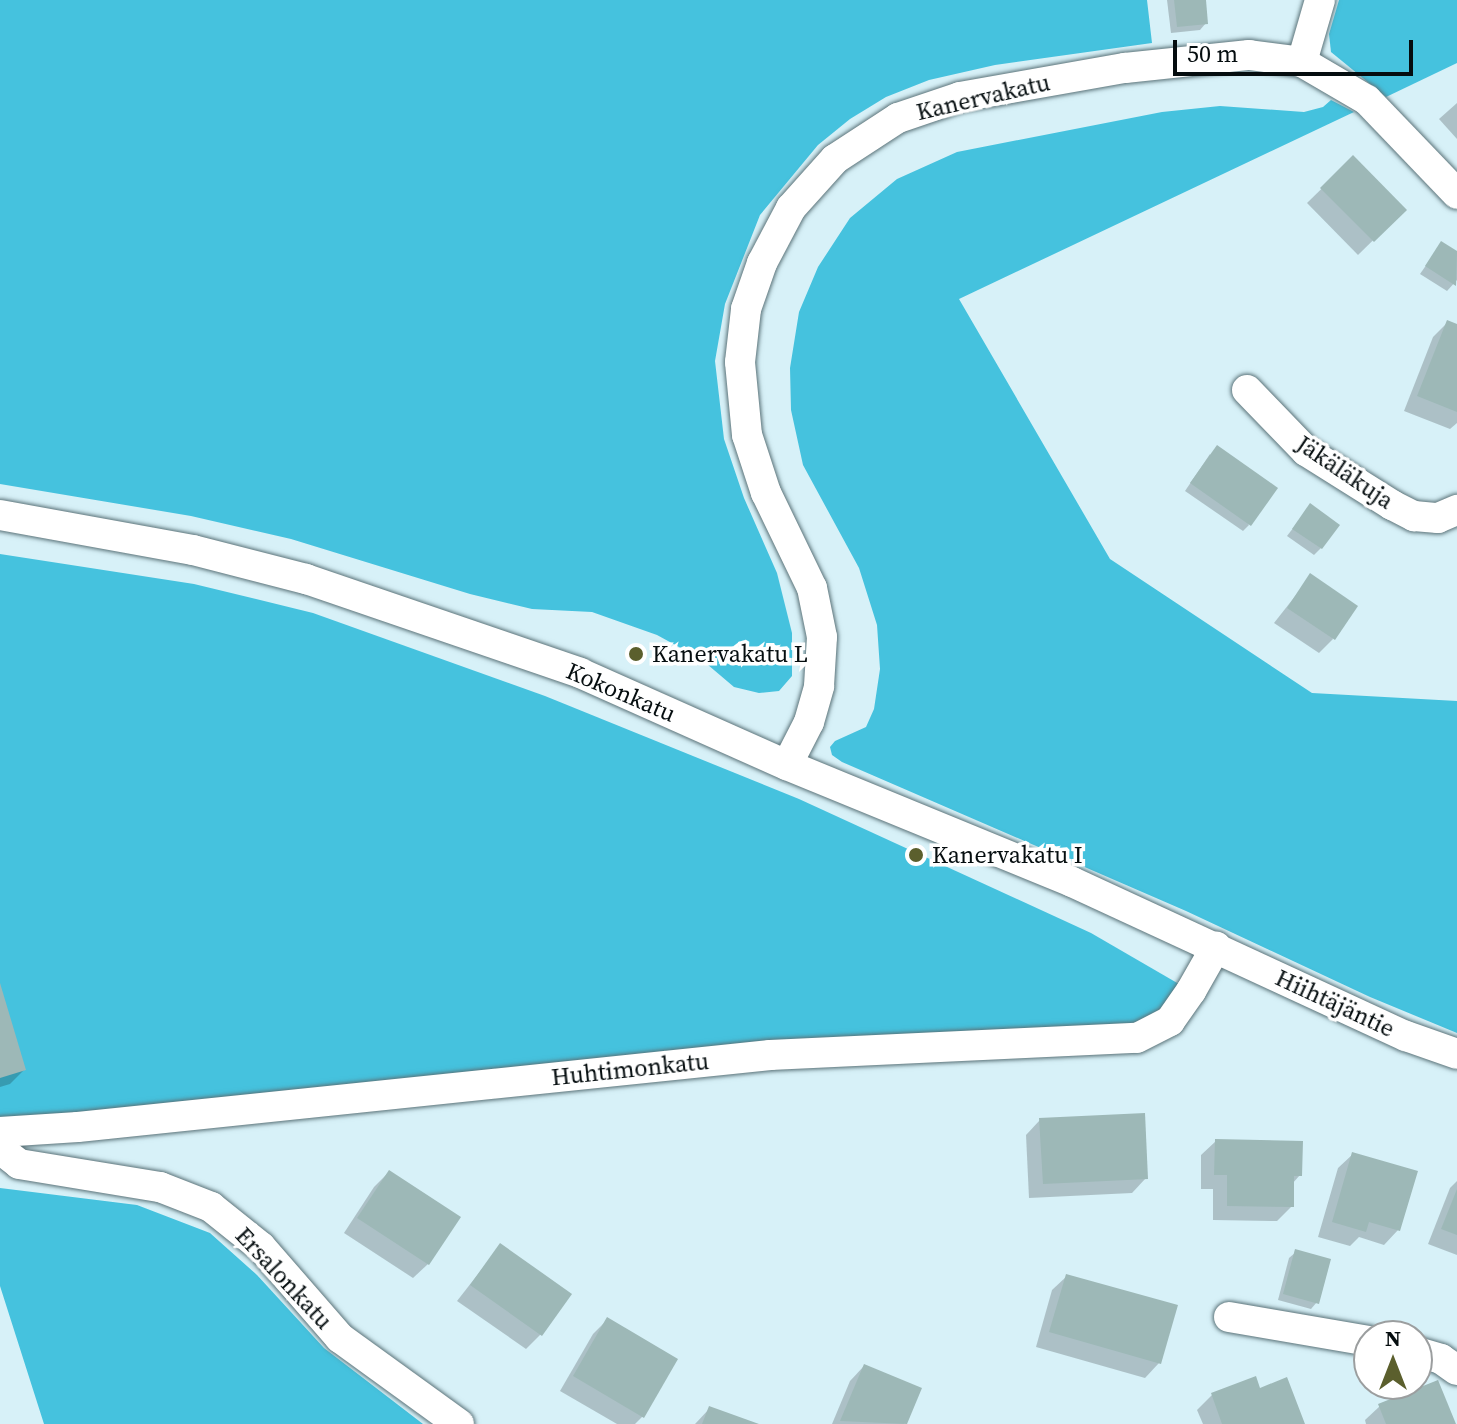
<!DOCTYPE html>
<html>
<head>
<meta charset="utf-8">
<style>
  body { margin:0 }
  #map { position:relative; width:1457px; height:1424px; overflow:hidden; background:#d7f1f8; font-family:"Source Serif 4",serif }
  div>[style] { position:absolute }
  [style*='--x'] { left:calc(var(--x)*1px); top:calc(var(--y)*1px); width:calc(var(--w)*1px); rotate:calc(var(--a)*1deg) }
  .forest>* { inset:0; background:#45c2de }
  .shadow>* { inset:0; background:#0003 }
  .building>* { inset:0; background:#9db8b7 }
  .roads { filter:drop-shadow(0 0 2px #5b7379) drop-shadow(0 0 2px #5b7379) }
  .minor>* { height:30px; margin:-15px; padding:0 15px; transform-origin:15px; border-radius:15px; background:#fff }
  .dots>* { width:22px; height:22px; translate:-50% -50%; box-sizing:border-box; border:4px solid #fff; border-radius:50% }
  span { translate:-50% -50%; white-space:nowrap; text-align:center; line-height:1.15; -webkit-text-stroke:7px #fff; paint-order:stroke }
  .street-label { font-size:24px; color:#050d0f }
  .poi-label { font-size:24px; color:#050d0f }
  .left { translate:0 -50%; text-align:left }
  .north { position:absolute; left:1353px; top:1320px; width:80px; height:80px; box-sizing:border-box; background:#fff; border:2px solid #9b9e9f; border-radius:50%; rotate:0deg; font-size:22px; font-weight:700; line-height:32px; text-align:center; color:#050d0f }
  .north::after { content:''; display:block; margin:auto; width:28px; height:36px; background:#5b5f2d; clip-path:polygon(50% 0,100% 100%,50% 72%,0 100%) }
  .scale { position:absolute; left:1173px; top:40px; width:240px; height:36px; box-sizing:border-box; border:4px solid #050d0f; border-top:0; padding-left:10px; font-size:24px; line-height:28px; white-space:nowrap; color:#050d0f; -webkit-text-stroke:6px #fff; paint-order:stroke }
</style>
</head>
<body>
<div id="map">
  <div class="forest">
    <div style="clip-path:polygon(0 0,1147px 0,1152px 43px,995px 65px,929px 80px,886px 97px,850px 119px,818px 145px,760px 215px,725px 304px,715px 361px,724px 439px,744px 498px,777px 573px,792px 633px,792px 676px,779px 691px,759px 693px,734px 687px,701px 659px,657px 635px,592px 612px,532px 609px,470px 594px,291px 539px,191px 516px,0 484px)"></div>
    <div style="clip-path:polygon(1339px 0,1457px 0,1457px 63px,1386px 97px,1331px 52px,1329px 34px)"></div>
    <div style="clip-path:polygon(1331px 100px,1354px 112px,959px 299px,1110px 559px,1312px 693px,1457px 701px,1457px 1033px,1370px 997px,1186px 911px,842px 762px,832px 755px,830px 747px,835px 741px,866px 727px,874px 709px,880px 669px,877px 625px,859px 568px,803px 465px,791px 410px,790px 368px,799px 312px,818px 267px,850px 218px,897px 179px,957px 152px,1162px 112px,1220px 106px,1304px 112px,1323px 107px)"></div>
    <div style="clip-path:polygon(0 554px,194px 584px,313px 613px,545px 696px,799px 799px,1091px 933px,1191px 991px,1170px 1021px,0 1132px)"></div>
    <div style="clip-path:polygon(0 1188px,137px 1205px,210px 1233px,257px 1275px,324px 1348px,423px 1424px,44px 1424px,0 1286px)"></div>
  </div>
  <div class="shadow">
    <div style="clip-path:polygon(1167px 0,1204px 0,1206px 23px,1200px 30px,1171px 33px)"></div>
    <div style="clip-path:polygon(1457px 103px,1457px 139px,1439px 119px)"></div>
    <div style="clip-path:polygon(1353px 158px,1404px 210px,1358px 255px,1307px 203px)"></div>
    <div style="clip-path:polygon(1441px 244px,1457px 253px,1457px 280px,1447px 291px,1420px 274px)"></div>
    <div style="clip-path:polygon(1448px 322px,1457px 326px,1457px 423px,1450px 429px,1404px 411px,1433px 337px)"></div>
    <div style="clip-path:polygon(1210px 454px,1249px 525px,1243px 531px,1185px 491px)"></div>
    <div style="clip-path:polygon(1310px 506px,1321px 548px,1314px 555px,1287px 536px)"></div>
    <div style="clip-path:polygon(1311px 576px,1333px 639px,1319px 653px,1274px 623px)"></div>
    <div style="clip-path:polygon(0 987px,24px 1070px,10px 1084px,0 1087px)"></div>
    <div style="clip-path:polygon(1040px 1120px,1146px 1178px,1132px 1193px,1029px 1198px,1026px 1135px)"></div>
    <div style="clip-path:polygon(1216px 1141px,1300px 1175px,1292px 1184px,1292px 1206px,1277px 1221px,1213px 1220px,1213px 1189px,1201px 1189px,1201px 1155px)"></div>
    <div style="clip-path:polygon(1353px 1154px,1398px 1230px,1384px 1245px,1359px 1237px,1350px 1246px,1318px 1237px,1338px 1168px)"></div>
    <div style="clip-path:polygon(389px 1172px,428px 1264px,413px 1278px,344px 1233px,374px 1187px)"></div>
    <div style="clip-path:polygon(1457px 1181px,1457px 1255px,1428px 1244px,1450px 1188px)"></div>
    <div style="clip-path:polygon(500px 1246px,541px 1334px,526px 1349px,457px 1301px)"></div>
    <div style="clip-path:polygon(1296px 1252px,1317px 1302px,1311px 1309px,1278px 1300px,1289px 1258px)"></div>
    <div style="clip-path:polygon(1067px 1276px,1159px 1363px,1145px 1378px,1036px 1347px,1052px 1290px)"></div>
    <div style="clip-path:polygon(607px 1320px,643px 1416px,635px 1424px,617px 1424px,560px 1391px,593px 1334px)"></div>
    <div style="clip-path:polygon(864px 1366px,919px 1389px,904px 1424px,832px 1424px,850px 1381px)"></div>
    <div style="clip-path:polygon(1259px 1390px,1301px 1424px,1203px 1424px,1197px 1410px,1212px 1395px)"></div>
    <div style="clip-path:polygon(1380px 1406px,1454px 1424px,1366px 1424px,1365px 1420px)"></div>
    <div style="clip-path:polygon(710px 1408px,754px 1424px,695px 1424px)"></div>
  </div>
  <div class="building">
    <div style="clip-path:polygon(1174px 0,1206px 0,1208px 24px,1177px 27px)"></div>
    <div style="clip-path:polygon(1353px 155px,1407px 210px,1374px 242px,1320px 188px)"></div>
    <div style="clip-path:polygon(1441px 241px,1457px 251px,1456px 286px,1425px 266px)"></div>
    <div style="clip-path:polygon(1447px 320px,1457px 324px,1457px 412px,1417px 396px)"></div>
    <div style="clip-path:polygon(1217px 445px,1278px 488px,1251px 526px,1190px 483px)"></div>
    <div style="clip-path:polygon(1310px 503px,1340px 525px,1322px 549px,1292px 529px)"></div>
    <div style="clip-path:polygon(1310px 573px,1358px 606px,1335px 640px,1287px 608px)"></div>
    <div style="clip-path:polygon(0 983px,26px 1070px,0 1078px)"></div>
    <div style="clip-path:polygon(1145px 1113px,1148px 1179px,1043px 1184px,1039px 1118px)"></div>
    <div style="clip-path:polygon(1215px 1139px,1303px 1141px,1302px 1176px,1294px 1176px,1294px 1207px,1227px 1206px,1227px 1175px,1214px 1175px)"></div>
    <div style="clip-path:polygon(1352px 1152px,1418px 1171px,1400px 1231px,1369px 1222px,1366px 1232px,1332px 1222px)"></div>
    <div style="clip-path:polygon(389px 1170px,461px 1217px,429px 1265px,357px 1218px)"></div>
    <div style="clip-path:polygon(1457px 1189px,1457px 1235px,1441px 1229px)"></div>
    <div style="clip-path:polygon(500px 1243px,572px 1294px,542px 1336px,470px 1285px)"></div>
    <div style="clip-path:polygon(1295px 1249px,1331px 1259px,1319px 1304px,1283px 1294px)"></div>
    <div style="clip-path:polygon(1066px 1274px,1178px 1305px,1161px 1364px,1049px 1332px)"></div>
    <div style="clip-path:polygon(607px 1317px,678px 1359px,644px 1418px,573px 1376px)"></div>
    <div style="clip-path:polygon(864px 1364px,922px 1388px,907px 1424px,840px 1421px)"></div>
    <div style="clip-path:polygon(1256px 1376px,1260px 1388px,1287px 1377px,1305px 1424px,1222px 1424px,1211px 1393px)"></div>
    <div style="clip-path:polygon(1438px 1380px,1456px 1424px,1386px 1424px,1378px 1404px)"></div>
    <div style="clip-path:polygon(709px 1406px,759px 1424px,702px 1424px)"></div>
  </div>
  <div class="roads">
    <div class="minor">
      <div style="--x:1302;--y:62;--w:65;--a:-73.8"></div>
      <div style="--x:1247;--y:390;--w:85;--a:46"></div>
      <div style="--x:1306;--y:451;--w:102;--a:32.1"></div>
      <div style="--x:1392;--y:505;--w:25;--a:27"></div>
      <div style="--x:1414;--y:516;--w:24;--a:5"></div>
      <div style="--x:1438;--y:518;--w:21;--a:-23"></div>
      <div style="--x:0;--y:515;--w:196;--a:10.3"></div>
      <div style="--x:193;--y:550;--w:117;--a:14.4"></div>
      <div style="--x:306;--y:579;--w:290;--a:18.9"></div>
      <div style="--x:580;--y:673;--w:227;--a:24"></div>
      <div style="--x:787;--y:765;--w:308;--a:22.3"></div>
      <div style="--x:1072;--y:882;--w:368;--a:24.8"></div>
      <div style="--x:1406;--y:1036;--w:54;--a:19.4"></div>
      <div style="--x:787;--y:765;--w:48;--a:-62.9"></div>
      <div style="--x:809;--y:722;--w:37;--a:-74"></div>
      <div style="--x:819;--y:686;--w:49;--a:-86.5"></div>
      <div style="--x:822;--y:637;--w:50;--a:-101.5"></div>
      <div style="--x:812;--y:588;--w:106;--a:-115.8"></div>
      <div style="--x:766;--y:493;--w:61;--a:-108.1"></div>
      <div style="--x:747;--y:435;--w:73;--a:-95.5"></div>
      <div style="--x:740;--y:362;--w:53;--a:-83.5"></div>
      <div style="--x:746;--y:309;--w:49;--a:-70.8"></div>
      <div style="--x:762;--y:263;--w:62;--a:-62.2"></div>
      <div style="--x:791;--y:208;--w:66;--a:-48.1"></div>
      <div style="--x:835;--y:159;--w:75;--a:-33.1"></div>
      <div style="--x:898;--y:118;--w:65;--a:-18.7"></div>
      <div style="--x:960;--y:97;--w:168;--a:-10"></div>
      <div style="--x:1125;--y:68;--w:125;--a:-6"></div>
      <div style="--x:1249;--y:55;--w:53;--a:7.5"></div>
      <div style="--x:1302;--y:62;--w:75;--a:30.3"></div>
      <div style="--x:1367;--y:100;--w:130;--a:46.2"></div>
      <div style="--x:0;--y:1132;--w:78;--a:-3.7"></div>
      <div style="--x:78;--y:1127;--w:696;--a:-5.94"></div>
      <div style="--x:770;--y:1055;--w:367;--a:-2.7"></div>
      <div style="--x:1137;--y:1038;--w:37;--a:-27"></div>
      <div style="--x:1170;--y:1021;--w:37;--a:-55"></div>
      <div style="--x:1191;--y:991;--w:51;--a:-60.4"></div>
      <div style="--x:0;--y:1149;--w:24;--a:38"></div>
      <div style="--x:19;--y:1164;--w:143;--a:9.3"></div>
      <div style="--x:160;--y:1187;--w:55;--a:21.4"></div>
      <div style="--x:211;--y:1207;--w:64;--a:38.7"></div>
      <div style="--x:261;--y:1247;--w:121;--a:49"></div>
      <div style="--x:340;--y:1338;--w:147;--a:35.9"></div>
      <div style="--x:1229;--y:1317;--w:142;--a:9.7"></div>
      <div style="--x:1417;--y:1352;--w:25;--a:16"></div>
      <div style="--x:1441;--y:1359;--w:19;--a:35"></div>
    </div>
  </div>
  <div class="dots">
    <div style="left:636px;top:654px;background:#5b5f2d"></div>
    <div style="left:916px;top:855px;background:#5b5f2d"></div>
  </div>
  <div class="street-label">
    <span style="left:983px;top:97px;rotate:-13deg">Kanervakatu</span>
    <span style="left:1345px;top:472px;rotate:34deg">Jäkäläkuja</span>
    <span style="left:621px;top:692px;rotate:23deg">Kokonkatu</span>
    <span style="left:1335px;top:1003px;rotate:25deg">Hiihtäjäntie</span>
    <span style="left:630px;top:1069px;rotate:-6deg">Huhtimonkatu</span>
    <span style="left:284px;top:1278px;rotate:47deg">Ersalonkatu</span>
  </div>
  <div class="poi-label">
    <span class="left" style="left:652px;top:654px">Kanervakatu L</span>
    <span class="left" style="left:932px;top:855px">Kanervakatu I</span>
  </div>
  <div class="north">N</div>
  <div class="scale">50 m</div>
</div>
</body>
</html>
